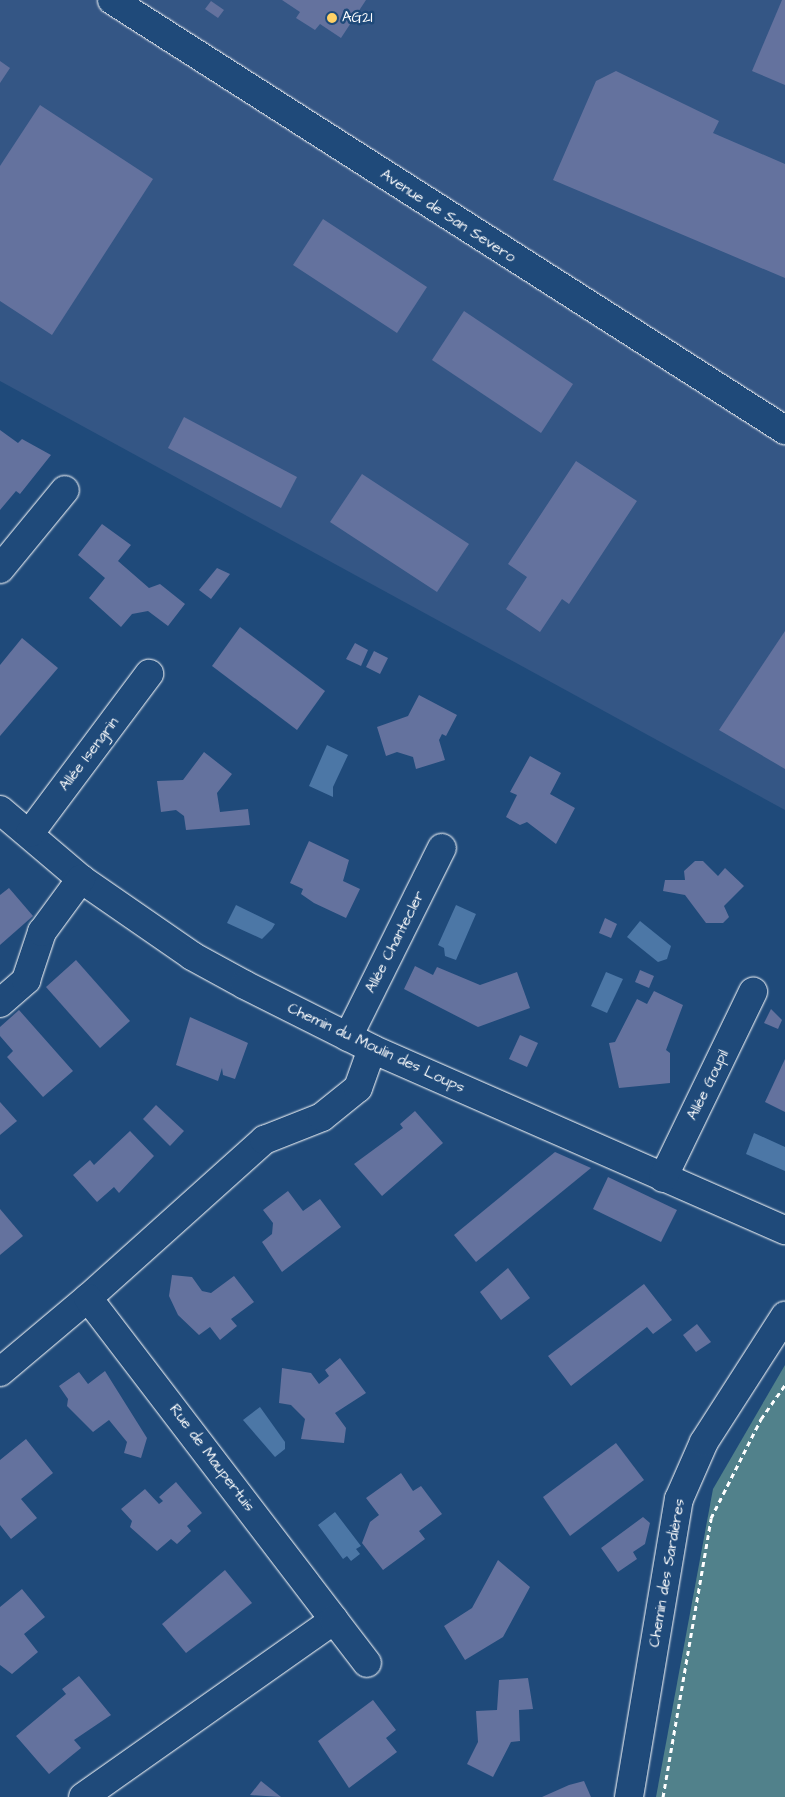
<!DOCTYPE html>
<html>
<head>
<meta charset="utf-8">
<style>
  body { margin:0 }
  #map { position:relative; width:785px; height:1797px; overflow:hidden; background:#1f4a7a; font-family:"Architects Daughter",sans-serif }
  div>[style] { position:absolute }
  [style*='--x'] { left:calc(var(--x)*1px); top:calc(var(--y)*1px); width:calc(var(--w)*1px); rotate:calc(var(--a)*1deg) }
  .built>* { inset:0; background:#345685 }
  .green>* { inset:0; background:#51818b }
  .water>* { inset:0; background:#4c77a6 }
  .building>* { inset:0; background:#64729e }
  .path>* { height:3px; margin-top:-1.5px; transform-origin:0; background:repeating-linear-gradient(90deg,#fff 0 5px,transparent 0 9px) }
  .roads { filter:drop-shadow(0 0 1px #fff) drop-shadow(0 0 1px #fff) }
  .minor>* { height:28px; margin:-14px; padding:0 14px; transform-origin:14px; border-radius:14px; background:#1f4a7a }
  .dots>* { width:14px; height:14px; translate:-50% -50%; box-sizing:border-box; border:2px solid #1f4a7a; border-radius:50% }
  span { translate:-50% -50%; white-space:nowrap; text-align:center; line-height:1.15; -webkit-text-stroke:5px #1f4a7a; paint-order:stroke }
  .poi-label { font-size:15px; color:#fff }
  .left { translate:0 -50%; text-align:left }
  .street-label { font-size:15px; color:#fff }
</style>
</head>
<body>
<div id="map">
  <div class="built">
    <div style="clip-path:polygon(0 0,785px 0,785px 810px,0 381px)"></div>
  </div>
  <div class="green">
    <div style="clip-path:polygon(785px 1365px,785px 1797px,656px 1797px,713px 1489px)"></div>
  </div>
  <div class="water">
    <div style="clip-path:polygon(327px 745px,348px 755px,333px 787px,333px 797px,309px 786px)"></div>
    <div style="clip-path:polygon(236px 905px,275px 924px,272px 929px,262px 939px,227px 923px)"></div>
    <div style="clip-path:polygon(456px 905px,476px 914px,456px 960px,445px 956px,444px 948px,438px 945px)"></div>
    <div style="clip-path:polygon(640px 921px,671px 946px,667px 959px,658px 962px,627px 937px)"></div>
    <div style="clip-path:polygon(606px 972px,623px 979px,607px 1013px,591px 1006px)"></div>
    <div style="clip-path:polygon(754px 1133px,785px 1147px,785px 1171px,746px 1154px)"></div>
    <div style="clip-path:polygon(260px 1407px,285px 1442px,285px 1449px,275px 1457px,243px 1420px)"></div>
    <div style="clip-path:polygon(335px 1512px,361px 1546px,356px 1549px,360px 1554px,351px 1561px,347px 1556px,343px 1559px,318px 1525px)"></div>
  </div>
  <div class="building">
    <div style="clip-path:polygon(282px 0,366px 0,341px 38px,320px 24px,315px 30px,296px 18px,300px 12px)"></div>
    <div style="clip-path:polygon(782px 0,785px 0,785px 85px,752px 71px)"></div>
    <div style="clip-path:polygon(211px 1px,224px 10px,218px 18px,205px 9px)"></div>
    <div style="clip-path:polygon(0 61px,10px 68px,0 83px)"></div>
    <div style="clip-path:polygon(616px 71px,719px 121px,713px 133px,785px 164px,785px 278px,553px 180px,596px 81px)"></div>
    <div style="clip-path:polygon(40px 105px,153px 179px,52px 335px,0 301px,0 166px)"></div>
    <div style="clip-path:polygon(323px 219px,427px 287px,397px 333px,293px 265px)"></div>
    <div style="clip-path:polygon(464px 311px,573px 384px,541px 433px,432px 360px)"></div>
    <div style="clip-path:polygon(184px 417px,297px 477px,281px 508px,168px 448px)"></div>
    <div style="clip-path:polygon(0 430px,18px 443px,22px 439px,51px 455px,20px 494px,16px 491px,0 510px)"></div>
    <div style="clip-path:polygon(576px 461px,637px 501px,569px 604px,562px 599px,540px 632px,506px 609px,527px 577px,508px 564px)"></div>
    <div style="clip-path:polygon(362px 474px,469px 544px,437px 592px,330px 522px)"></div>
    <div style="clip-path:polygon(102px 524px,131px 545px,118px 561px,149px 588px,160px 584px,185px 604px,168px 626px,148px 611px,132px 614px,121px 627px,89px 598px,105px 578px,78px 555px)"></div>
    <div style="clip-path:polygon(217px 568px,230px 574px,211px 599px,199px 590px)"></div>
    <div style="clip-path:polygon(240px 627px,325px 691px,297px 730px,212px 666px)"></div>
    <div style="clip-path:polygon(785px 631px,785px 769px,719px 730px)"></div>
    <div style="clip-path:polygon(22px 638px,58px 668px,0 736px,0 665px)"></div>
    <div style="clip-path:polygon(355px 643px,368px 650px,361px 666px,346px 659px)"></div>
    <div style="clip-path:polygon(374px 651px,388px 658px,380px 674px,366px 667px)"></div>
    <div style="clip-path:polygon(419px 695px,457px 715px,446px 736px,442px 734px,439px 740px,445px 760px,416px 769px,413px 757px,397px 752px,386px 756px,377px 727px,408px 716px)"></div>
    <div style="clip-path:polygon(204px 752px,232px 774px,217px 793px,220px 812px,248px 809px,250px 825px,186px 830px,184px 816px,176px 810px,161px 812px,157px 781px,183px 780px)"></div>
    <div style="clip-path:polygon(530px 756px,561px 773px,550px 794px,575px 808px,556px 844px,527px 822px,520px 825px,506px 817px,517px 795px,510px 792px)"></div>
    <div style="clip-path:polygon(309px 841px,349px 860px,343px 881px,360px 889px,346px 918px,314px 903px,301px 894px,303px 889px,290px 883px)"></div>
    <div style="clip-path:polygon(695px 861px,703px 861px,718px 876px,725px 868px,744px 886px,724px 906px,729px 917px,723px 923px,706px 923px,685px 895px,663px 891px,665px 880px,685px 880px,684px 871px)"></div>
    <div style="clip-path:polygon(9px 888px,33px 916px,0 945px,0 895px)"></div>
    <div style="clip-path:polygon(605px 918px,617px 924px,611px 938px,599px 933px)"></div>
    <div style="clip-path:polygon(76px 960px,130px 1021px,100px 1048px,46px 987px)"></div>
    <div style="clip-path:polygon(415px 966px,433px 975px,437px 967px,480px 985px,517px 972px,530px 1008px,478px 1027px,404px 989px)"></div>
    <div style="clip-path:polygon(640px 970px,654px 976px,649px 988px,635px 982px)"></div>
    <div style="clip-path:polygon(654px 991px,683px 1005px,666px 1050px,670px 1053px,670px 1083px,619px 1088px,609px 1043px,615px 1042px,637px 999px,647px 1004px)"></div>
    <div style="clip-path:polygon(771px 1009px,782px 1020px,778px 1029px,764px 1023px)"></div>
    <div style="clip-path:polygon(19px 1010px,73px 1071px,43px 1097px,7px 1057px,13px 1051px,0 1036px,0 1027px)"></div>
    <div style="clip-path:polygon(190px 1017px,248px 1043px,235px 1079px,223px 1075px,222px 1068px,218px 1081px,176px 1065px)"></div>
    <div style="clip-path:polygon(520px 1035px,538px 1043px,527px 1067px,509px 1059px)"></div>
    <div style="clip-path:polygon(785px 1059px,785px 1112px,765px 1102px)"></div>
    <div style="clip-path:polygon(0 1102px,17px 1121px,0 1135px)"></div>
    <div style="clip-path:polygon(156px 1105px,184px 1131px,170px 1146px,143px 1119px)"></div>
    <div style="clip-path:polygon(415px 1111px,443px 1143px,382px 1196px,354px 1164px,403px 1128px,400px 1124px)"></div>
    <div style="clip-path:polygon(130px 1131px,154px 1156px,119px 1193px,114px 1187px,97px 1202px,73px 1175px,90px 1160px,94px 1165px)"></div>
    <div style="clip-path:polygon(555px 1152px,591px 1168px,476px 1262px,454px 1235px)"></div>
    <div style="clip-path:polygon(608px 1177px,677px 1210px,661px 1242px,593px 1209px)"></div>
    <div style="clip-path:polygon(288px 1191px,303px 1211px,320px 1199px,341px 1227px,282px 1272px,262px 1242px,272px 1234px,273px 1223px,263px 1210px)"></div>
    <div style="clip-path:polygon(0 1209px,23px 1236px,0 1255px)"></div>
    <div style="clip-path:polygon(508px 1268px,530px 1298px,501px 1320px,480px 1292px)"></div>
    <div style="clip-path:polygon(172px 1275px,192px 1277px,202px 1291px,211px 1293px,234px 1276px,254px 1302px,231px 1319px,237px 1326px,220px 1340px,210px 1327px,199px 1335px,178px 1315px,169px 1296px)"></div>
    <div style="clip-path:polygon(644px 1284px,672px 1320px,653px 1334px,647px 1327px,571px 1386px,548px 1356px)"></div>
    <div style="clip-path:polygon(697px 1324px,711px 1342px,696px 1352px,683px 1335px)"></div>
    <div style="clip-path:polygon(340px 1358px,366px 1393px,335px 1413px,346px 1428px,344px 1443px,301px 1439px,305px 1419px,291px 1405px,279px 1403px,282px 1368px,311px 1373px,319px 1384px,329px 1376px,325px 1370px)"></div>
    <div style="clip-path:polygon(105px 1371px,147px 1438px,141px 1458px,124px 1453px,127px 1442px,109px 1420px,93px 1432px,67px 1406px,68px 1399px,59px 1386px,79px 1372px,88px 1384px)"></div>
    <div style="clip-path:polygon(26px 1439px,53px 1473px,21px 1499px,37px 1518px,11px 1539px,0 1525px,0 1460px)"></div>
    <div style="clip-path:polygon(616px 1443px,644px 1480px,570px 1536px,543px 1497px)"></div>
    <div style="clip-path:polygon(401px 1473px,413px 1491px,421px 1486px,442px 1514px,419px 1531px,425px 1539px,383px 1570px,362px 1543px,370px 1522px,379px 1515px,366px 1498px)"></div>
    <div style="clip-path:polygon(176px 1482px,202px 1513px,187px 1526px,191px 1531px,177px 1544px,171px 1539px,157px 1551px,130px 1527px,132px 1521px,121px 1509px,145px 1489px,159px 1504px,163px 1501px,159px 1497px)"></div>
    <div style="clip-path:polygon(643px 1517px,650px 1523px,645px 1544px,633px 1552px,637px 1559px,618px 1572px,601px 1548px)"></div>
    <div style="clip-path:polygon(498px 1560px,530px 1587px,503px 1637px,465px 1660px,444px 1626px,472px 1608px)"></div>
    <div style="clip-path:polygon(225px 1570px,252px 1603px,186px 1653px,162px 1624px)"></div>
    <div style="clip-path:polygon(22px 1589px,45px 1617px,24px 1634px,38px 1652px,12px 1674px,0 1665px,0 1607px)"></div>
    <div style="clip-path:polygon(79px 1676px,111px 1715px,74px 1740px,81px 1748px,49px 1774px,16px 1736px,66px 1694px,62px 1689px)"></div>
    <div style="clip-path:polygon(528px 1678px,533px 1709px,519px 1710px,520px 1741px,511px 1742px,493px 1777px,467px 1764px,478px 1742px,476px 1711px,497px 1710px,499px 1680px)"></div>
    <div style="clip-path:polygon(373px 1700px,396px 1730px,386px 1738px,397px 1752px,349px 1788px,318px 1741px)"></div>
    <div style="clip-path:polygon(261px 1781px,281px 1797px,250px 1795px)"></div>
    <div style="clip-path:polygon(584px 1781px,591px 1797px,542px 1797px,569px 1785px)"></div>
  </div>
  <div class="path">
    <div style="--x:663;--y:1797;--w:283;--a:-80.2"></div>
    <div style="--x:711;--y:1518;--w:111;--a:-63.2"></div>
    <div style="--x:761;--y:1419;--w:42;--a:-54.8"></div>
  </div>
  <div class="roads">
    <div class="minor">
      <div style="--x:112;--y:0;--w:799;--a:32.58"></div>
      <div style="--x:0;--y:569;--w:102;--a:-50.6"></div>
      <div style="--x:0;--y:810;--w:106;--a:40.4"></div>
      <div style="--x:81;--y:879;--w:135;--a:34.7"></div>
      <div style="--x:192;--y:956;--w:60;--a:28.7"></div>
      <div style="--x:245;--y:985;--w:142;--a:26.7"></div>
      <div style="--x:372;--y:1049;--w:451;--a:23.7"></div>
      <div style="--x:30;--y:833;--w:199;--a:-53.2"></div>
      <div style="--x:0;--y:1003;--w:35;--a:-41"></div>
      <div style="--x:26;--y:980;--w:51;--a:-71.6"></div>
      <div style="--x:42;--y:932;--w:66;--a:-53.7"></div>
      <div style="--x:348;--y:1037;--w:211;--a:-63.6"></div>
      <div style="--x:663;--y:1178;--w:207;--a:-64.2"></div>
      <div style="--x:88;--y:1298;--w:237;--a:-41.9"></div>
      <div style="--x:264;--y:1140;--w:62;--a:-21.6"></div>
      <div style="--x:322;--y:1117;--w:46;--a:-38.9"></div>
      <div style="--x:358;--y:1088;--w:41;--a:-70.3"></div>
      <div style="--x:0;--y:1372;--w:115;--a:-40.1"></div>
      <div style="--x:88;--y:1298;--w:405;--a:52.6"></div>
      <div style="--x:334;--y:1620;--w:307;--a:144.8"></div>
      <div style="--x:334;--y:1620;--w:54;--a:52.5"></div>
      <div style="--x:629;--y:1797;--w:302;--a:-80.5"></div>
      <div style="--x:679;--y:1499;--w:62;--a:-66.3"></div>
      <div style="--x:704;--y:1442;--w:150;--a:-57.3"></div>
    </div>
  </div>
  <div class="dots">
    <div style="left:332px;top:18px;background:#ffd166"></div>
  </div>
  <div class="poi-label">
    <span class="left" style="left:342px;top:18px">AG2I</span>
  </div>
  <div class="street-label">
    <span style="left:448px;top:216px;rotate:33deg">Avenue de San Severo</span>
    <span style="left:89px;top:754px;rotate:-53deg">Allée Isengrin</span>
    <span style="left:395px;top:942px;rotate:-63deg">Allée Chantecler</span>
    <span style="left:376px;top:1048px;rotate:25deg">Chemin du Moulin des Loups</span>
    <span style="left:708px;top:1085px;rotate:-64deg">Allée Goupil</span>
    <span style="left:212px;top:1458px;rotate:53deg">Rue de Maupertuis</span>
    <span style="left:667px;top:1573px;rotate:-80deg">Chemin des Sardières</span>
  </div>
</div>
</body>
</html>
